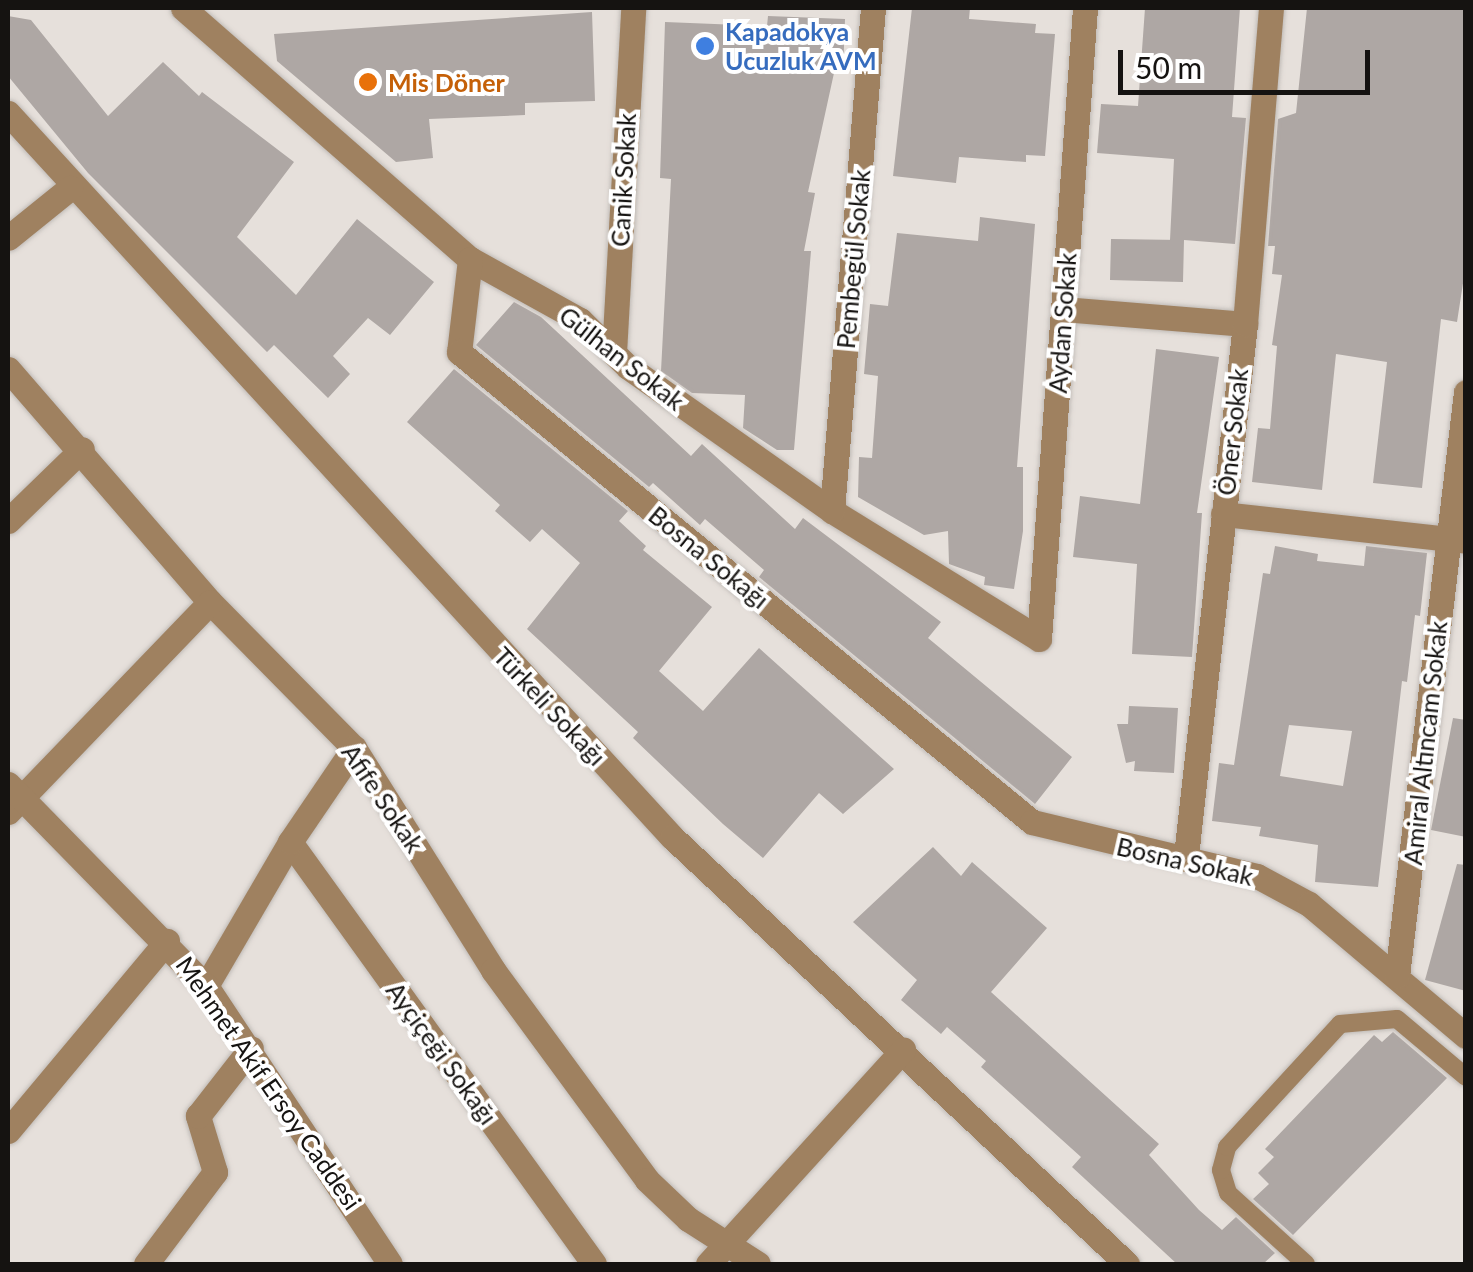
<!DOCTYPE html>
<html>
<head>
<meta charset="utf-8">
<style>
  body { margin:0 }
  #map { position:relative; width:1473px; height:1272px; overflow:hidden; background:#e6e0db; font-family:Lato,sans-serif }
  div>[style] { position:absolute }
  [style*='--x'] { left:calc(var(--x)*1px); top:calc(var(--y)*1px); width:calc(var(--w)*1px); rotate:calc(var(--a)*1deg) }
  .building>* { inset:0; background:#aea7a4 }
  .roads { filter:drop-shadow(0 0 2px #c0bbb7) drop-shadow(0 0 2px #c0bbb7) }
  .service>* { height:18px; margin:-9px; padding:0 9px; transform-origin:9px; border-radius:9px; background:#9f8160 }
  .minor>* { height:25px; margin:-12.5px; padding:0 12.5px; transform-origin:12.5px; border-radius:12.5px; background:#9f8160 }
  .tertiary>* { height:25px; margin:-12.5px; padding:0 12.5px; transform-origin:12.5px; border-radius:12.5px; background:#9f8160 }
  .dots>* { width:28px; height:28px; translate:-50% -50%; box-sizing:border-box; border:5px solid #fff; border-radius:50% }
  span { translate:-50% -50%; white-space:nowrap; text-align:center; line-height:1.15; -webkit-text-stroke:8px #fff; paint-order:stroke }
  .shop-label { font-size:25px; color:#366cbe; font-weight:700 }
  .left { translate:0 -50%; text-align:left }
  .food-label { font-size:25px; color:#c56008; font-weight:700 }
  .street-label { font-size:25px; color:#151311 }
  .frame { position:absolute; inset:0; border:10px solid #151311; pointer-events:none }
  .scale { position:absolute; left:1118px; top:50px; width:252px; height:45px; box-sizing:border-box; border:5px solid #151311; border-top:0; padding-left:12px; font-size:30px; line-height:35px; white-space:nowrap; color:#151311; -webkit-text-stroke:8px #fff; paint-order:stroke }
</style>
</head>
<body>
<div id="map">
  <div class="building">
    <div style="clip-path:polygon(912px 8px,970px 8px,969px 19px,1036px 24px,1035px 33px,1055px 34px,1045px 156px,1026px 155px,1026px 162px,959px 157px,956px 183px,893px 176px)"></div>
    <div style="clip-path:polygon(1145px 8px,1240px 8px,1232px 117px,1246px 118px,1235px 244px,1184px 240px,1183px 282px,1110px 280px,1111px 239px,1180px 240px,1170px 240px,1174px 159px,1097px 153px,1101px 104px,1138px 106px)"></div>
    <div style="clip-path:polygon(1307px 8px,1466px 8px,1466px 264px,1457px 322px,1441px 319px,1422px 488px,1373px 483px,1387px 362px,1336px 354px,1322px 490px,1252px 482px,1258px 428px,1270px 429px,1277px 346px,1272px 345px,1282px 275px,1272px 274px,1275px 246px,1268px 246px,1278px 119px,1296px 113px)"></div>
    <div style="clip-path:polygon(592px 12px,595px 101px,525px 103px,525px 115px,429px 119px,433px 158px,396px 162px,277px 61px,274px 34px)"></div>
    <div style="clip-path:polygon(8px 16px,31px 20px,108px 116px,163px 62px,199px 96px,202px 92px,294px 162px,237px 237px,296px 295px,357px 219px,434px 282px,390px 335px,368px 318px,333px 356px,350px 374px,328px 398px,274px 345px,267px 352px,88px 173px,8px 76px)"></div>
    <div style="clip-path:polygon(768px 16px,845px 19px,843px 73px,834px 73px,808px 192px,815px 193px,804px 251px,811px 251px,794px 450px,777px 450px,743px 428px,745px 395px,692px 393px,661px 371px,671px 179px,660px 178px,665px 22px,767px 26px)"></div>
    <div style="clip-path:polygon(980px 217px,1035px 224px,1017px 467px,1023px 467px,1023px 531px,1014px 589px,984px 585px,985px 577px,949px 564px,948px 531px,924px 535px,858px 497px,859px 457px,872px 458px,878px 376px,864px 374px,870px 304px,888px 306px,897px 233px,978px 241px)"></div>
    <div style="clip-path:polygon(514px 302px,541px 317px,691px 456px,702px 444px,795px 529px,803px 518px,941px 622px,928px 638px,1072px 757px,1035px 804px,759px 577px,764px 570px,705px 519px,700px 525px,653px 483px,649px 487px,476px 345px)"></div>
    <div style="clip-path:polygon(1156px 349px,1219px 357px,1197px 513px,1202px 513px,1192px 657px,1132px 654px,1137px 564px,1073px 557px,1080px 496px,1140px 504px)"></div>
    <div style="clip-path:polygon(454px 369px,628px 511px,619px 521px,646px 546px,643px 550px,712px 607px,659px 671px,703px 711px,759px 648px,894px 769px,843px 814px,819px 793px,763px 858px,723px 824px,633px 738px,638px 732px,527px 629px,580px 563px,542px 529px,530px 542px,495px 511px,500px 505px,407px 422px)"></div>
    <div style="clip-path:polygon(evenodd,1275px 546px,1318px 554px,1317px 561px,1364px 566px,1366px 546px,1427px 553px,1420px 616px,1415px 615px,1407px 682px,1402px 681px,1378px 887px,1315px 882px,1318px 845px,1259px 836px,1261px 827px,1212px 821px,1219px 763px,1234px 765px,1263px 573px,1270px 574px,1275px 546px,1289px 725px,1352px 731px,1343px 786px,1280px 776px,1289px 725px)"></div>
    <div style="clip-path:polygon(1129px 706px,1178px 708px,1174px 773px,1134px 771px,1135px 761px,1126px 763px,1117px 724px,1128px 724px)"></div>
    <div style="clip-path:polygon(1453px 718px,1466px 720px,1466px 837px,1431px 830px)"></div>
    <div style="clip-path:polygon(933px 847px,961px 876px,972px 862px,1047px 928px,991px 992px,1159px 1144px,1149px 1155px,1199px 1210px,1222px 1230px,1236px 1217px,1275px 1253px,1263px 1264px,1177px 1264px,1072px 1167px,1081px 1157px,981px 1067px,986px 1061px,947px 1027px,941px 1034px,901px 1000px,917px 980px,853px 922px)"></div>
    <div style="clip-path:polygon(1457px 864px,1466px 865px,1466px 991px,1425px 980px)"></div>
    <div style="clip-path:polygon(1393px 1032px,1447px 1078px,1293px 1235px,1253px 1199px,1269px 1184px,1258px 1173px,1274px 1157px,1265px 1149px,1374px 1035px,1382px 1042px)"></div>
  </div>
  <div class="roads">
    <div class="service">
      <div style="--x:1306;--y:1264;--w:105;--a:-137.7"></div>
      <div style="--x:1228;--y:1193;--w:24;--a:-107"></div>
      <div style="--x:1221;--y:1170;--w:24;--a:-75"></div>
      <div style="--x:1227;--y:1147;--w:167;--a:-47.4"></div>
      <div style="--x:1340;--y:1024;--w:57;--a:-5"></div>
      <div style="--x:1397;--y:1019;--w:90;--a:40"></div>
    </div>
    <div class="minor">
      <div style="--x:183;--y:8;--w:381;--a:41.2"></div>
      <div style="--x:470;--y:259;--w:126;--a:29"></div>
      <div style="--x:580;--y:320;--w:67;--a:44.4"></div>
      <div style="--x:628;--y:367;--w:250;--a:35.2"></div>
      <div style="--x:832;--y:511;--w:243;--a:31.7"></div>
      <div style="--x:1039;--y:639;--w:633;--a:-85.83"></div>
      <div style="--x:8;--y:113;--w:982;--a:47.48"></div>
      <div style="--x:672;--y:837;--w:624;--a:43.18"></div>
      <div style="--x:8;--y:238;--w:80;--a:-38.9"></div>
      <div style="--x:470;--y:259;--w:94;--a:96.7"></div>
      <div style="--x:459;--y:352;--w:741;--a:39.36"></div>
      <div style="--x:1032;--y:822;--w:231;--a:13.5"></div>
      <div style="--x:1257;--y:876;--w:59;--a:28.3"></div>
      <div style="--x:1309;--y:904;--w:205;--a:40.1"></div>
      <div style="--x:1063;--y:309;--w:183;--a:4.7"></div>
      <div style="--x:614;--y:353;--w:346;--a:-86.8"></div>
      <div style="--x:8;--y:369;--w:308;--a:49.1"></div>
      <div style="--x:210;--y:602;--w:205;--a:45.4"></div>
      <div style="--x:354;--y:748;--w:262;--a:57.9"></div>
      <div style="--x:493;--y:970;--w:260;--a:53.7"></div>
      <div style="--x:647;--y:1180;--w:57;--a:43.6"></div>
      <div style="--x:688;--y:1219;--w:83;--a:32.7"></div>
      <div style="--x:832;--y:511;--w:505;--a:-85.34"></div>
      <div style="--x:1223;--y:514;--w:244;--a:6.3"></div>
      <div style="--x:8;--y:521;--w:103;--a:-44.2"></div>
      <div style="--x:8;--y:812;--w:291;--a:-46.1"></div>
      <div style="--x:290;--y:842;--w:520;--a:54.23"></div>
      <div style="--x:1186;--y:856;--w:535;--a:-83.67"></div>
      <div style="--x:1245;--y:324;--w:317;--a:-85.3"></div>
      <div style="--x:1397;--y:976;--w:588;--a:-83.26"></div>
      <div style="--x:206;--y:986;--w:167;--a:-59.7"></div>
      <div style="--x:290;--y:842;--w:114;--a:-55.8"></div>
      <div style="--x:8;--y:1131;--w:248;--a:-50.1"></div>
      <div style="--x:146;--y:1264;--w:115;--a:-53.1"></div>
      <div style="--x:215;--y:1172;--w:59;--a:-106.9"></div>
      <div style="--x:198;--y:1116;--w:86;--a:-52.1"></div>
      <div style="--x:708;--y:1264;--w:290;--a:-47.7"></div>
    </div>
    <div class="tertiary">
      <div style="--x:8;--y:784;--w:283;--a:45.6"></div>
      <div style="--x:206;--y:986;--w:333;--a:56.5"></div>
    </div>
  </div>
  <div class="dots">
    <div style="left:705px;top:46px;background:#3f7fe0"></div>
    <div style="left:368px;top:82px;background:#e8710a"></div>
  </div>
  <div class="shop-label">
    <span class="left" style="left:725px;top:46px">Kapadokya<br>Ucuzluk AVM</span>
  </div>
  <div class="food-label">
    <span class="left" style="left:388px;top:82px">Mis Döner</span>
  </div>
  <div class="street-label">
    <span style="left:623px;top:180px;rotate:-87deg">Canik Sokak</span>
    <span style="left:853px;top:259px;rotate:-85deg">Pembegül Sokak</span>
    <span style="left:1062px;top:323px;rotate:-86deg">Aydan Sokak</span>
    <span style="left:622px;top:358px;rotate:38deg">Gülhan Sokak</span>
    <span style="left:1232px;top:432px;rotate:-84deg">Öner Sokak</span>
    <span style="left:709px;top:557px;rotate:39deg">Bosna Sokağı</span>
    <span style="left:550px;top:706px;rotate:47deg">Türkeli Sokağı</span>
    <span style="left:1425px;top:743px;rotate:-84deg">Amiral Altıncam Sokak</span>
    <span style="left:383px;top:798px;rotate:56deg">Afife Sokak</span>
    <span style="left:1185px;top:861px;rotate:13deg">Bosna Sokak</span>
    <span style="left:442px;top:1053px;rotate:54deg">Ayçiçeği Sokağı</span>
    <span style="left:269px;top:1083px;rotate:55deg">Mehmet Akif Ersoy Caddesi</span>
  </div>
  <div class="frame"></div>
  <div class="scale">50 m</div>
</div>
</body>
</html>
